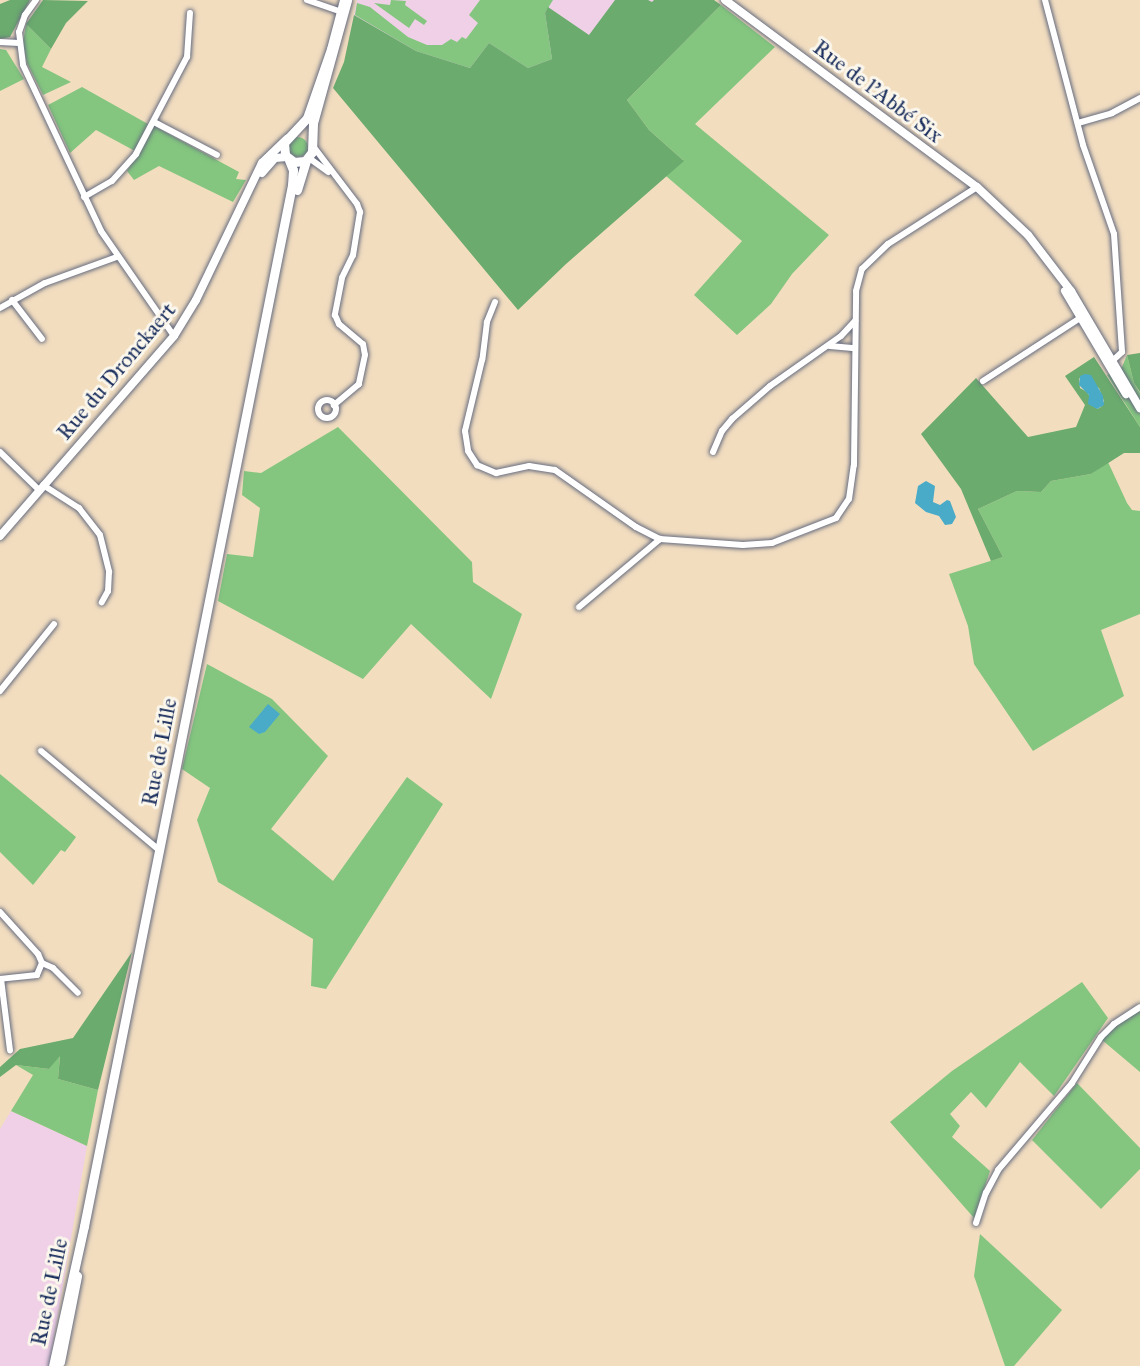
<!DOCTYPE html>
<html>
<head>
<meta charset="utf-8">
<style>
  body { margin:0 }
  #map { position:relative; width:1140px; height:1366px; overflow:hidden; background:#f2ddbf; font-family:"IM FELL Great Primer",serif }
  div>[style] { position:absolute }
  [style*='--x'] { left:calc(var(--x)*1px); top:calc(var(--y)*1px); width:calc(var(--w)*1px); rotate:calc(var(--a)*1deg) }
  .built>* { inset:0; background:#efd0e6 }
  .green>* { inset:0; background:#84c67f }
  .round { border-radius:50% }
  .forest>* { inset:0; background:#6bab6e }
  .water>* { inset:0; background:#49abc8 }
  .roads { filter:drop-shadow(0 0 2px #666c80) drop-shadow(0 0 2px #666c80) }
  .minor>* { height:6px; margin:-3px; padding:0 3px; transform-origin:3px; border-radius:3px; background:#fff }
  .minor>.ring { margin:-3px; padding:0; box-sizing:content-box; background:none; border:6px solid #fff; border-radius:50% }
  .secondary>* { height:8px; margin:-4px; padding:0 4px; transform-origin:4px; border-radius:4px; background:#fff }
  .primary>* { height:9px; margin:-4.5px; padding:0 4.5px; transform-origin:4.5px; border-radius:4.5px; background:#fff }
  span { translate:-50% -50%; white-space:nowrap; text-align:center; line-height:1.15; -webkit-text-stroke:6px #fbf7ec; paint-order:stroke }
  .street-label { font-size:22px; color:#1b2f5e }
</style>
</head>
<body>
<div id="map">
  <div class="built">
    <div style="clip-path:polygon(357px 0,659px 0,566px 85px,347px 50px)"></div>
    <div style="clip-path:polygon(11px 1111px,87px 1146px,49px 1366px,0 1366px,0 1129px)"></div>
  </div>
  <div class="green">
    <div style="clip-path:polygon(391px 0,406px 1px,405px 5px,427px 21px,424px 25px,415px 19px,409px 28px,374px 3px,390px 5px)"></div>
    <div style="clip-path:polygon(480px 0,553px 0,545px 13px,552px 59px,528px 68px,489px 43px,470px 68px,416px 51px,355px 15px,357px 3px,370px 7px,408px 37px,427px 45px,442px 45px,451px 39px,457px 42px,462px 37px,466px 39px,478px 23px,469px 15px)"></div>
    <div style="clip-path:polygon(721px 5px,775px 47px,695px 124px,829px 235px,792px 274px,771px 304px,737px 335px,694px 295px,742px 241px,666px 176px,683px 160px,649px 130px,627px 100px)"></div>
    <div style="clip-path:polygon(26px 24px,51px 49px,42px 67px,71px 82px,43px 95px,27px 63px,23px 43px)"></div>
    <div style="clip-path:polygon(0 49px,6px 50px,24px 79px,0 91px)"></div>
    <div style="clip-path:polygon(82px 87px,148px 124px,135px 151px,96px 130px,70px 153px,48px 105px)"></div>
    <div style="clip-path:polygon(154px 126px,239px 172px,236px 179px,246px 180px,233px 202px,159px 166px,134px 180px,127px 171px)"></div>
    <div class="round" style="left:288px;top:137px;width:20px;height:20px"></div>
    <div style="clip-path:polygon(1127px 355px,1134px 383px,1140px 393px,1140px 427px,1107px 375px,1122px 367px)"></div>
    <div style="clip-path:polygon(338px 427px,472px 562px,473px 582px,522px 614px,491px 699px,411px 624px,363px 679px,218px 601px,227px 554px,253px 557px,260px 508px,242px 495px,244px 471px,261px 473px)"></div>
    <div style="clip-path:polygon(1108px 462px,1127px 503px,1132px 510px,1140px 511px,1140px 614px,1101px 630px,1124px 696px,1033px 751px,974px 664px,968px 626px,949px 574px,1003px 557px,978px 509px,1017px 491px,1041px 492px,1051px 481px,1091px 474px)"></div>
    <div style="clip-path:polygon(207px 664px,272px 699px,328px 756px,271px 829px,333px 881px,407px 777px,443px 804px,326px 989px,311px 986px,313px 939px,218px 882px,197px 820px,210px 788px,182px 769px)"></div>
    <div style="clip-path:polygon(0 774px,76px 837px,65px 852px,61px 850px,33px 885px,0 852px)"></div>
    <div style="clip-path:polygon(1082px 982px,1108px 1018px,1054px 1096px,1020px 1062px,986px 1108px,971px 1092px,950px 1114px,960px 1126px,952px 1137px,990px 1171px,974px 1218px,890px 1122px,952px 1071px)"></div>
    <div style="clip-path:polygon(1140px 1011px,1140px 1072px,1102px 1040px,1118px 1024px)"></div>
    <div style="clip-path:polygon(60px 1055px,58px 1079px,98px 1090px,87px 1146px,11px 1111px,33px 1075px,16px 1065px,49px 1069px)"></div>
    <div style="clip-path:polygon(1077px 1083px,1140px 1148px,1140px 1169px,1101px 1209px,1032px 1140px)"></div>
    <div style="clip-path:polygon(980px 1234px,1062px 1310px,1014px 1366px,1005px 1366px,974px 1276px)"></div>
  </div>
  <div class="forest">
    <div style="clip-path:polygon(10px 0,30px 0,10px 37px,0 39px,0 4px)"></div>
    <div style="clip-path:polygon(43px 0,88px 1px,66px 23px,51px 49px,26px 24px)"></div>
    <div style="clip-path:polygon(615px 0,648px 0,652px 2px,654px 0,714px 0,721px 5px,627px 100px,649px 130px,684px 161px,566px 264px,518px 310px,333px 88px,344px 62px,354px 15px,416px 51px,470px 68px,489px 43px,528px 68px,552px 59px,545px 13px,548px 7px,589px 35px)"></div>
    <div style="clip-path:polygon(1140px 353px,1140px 392px,1134px 383px,1127px 355px)"></div>
    <div style="clip-path:polygon(evenodd,1094px 357px,1140px 427px,1140px 453px,1124px 453px,1091px 474px,1051px 481px,1041px 492px,1017px 491px,978px 509px,1003px 557px,991px 561px,961px 489px,921px 434px,976px 378px,1028px 437px,1076px 427px,1085px 405px,1065px 376px,1094px 357px,1079px 378px,1099px 388px,1104px 401px,1101px 407px,1097px 409px,1087px 392px,1080px 388px,1079px 378px)"></div>
    <div style="clip-path:polygon(132px 952px,98px 1090px,58px 1079px,60px 1056px,49px 1069px,16px 1065px,0 1077px,0 1067px,20px 1049px,73px 1038px)"></div>
  </div>
  <div class="water">
    <div style="clip-path:polygon(1085px 374px,1091px 375px,1103px 396px,1104px 405px,1097px 409px,1088px 404px,1089px 395px,1079px 385px,1080px 376px)"></div>
    <div style="clip-path:polygon(926px 481px,935px 486px,933px 502px,940px 505px,947px 500px,950px 501px,956px 517px,952px 524px,945px 525px,939px 516px,926px 512px,915px 503px,918px 486px)"></div>
    <div style="clip-path:polygon(268px 704px,280px 714px,265px 732px,259px 734px,249px 727px)"></div>
  </div>
  <div class="roads">
    <div class="minor">
      <div style="--x:36;--y:0;--w:19;--a:126"></div>
      <div style="--x:25;--y:15;--w:18;--a:109"></div>
      <div style="--x:19;--y:32;--w:33;--a:83"></div>
      <div style="--x:23;--y:65;--w:183;--a:64.8"></div>
      <div style="--x:101;--y:231;--w:128;--a:55.2"></div>
      <div style="--x:307;--y:0;--w:36;--a:19"></div>
      <div style="--x:1045;--y:0;--w:150;--a:75.3"></div>
      <div style="--x:1083;--y:145;--w:94;--a:70.8"></div>
      <div style="--x:1114;--y:234;--w:118;--a:86.1"></div>
      <div style="--x:1122;--y:352;--w:16;--a:137"></div>
      <div style="--x:0;--y:42;--w:19;--a:3"></div>
      <div style="--x:154;--y:122;--w:71;--a:27.6"></div>
      <div style="--x:1078;--y:123;--w:35;--a:-16"></div>
      <div style="--x:1112;--y:113;--w:32;--a:-28"></div>
      <div style="--x:313;--y:146;--w:73;--a:52.8"></div>
      <div style="--x:357;--y:204;--w:9;--a:69"></div>
      <div style="--x:360;--y:212;--w:44;--a:99.2"></div>
      <div style="--x:353;--y:255;--w:25;--a:116"></div>
      <div style="--x:342;--y:278;--w:38;--a:101"></div>
      <div style="--x:335;--y:315;--w:10;--a:66"></div>
      <div style="--x:339;--y:324;--w:31;--a:40"></div>
      <div style="--x:363;--y:344;--w:11;--a:80"></div>
      <div style="--x:365;--y:355;--w:30;--a:102"></div>
      <div style="--x:359;--y:384;--w:33;--a:140"></div>
      <div style="--x:309;--y:158;--w:24;--a:36"></div>
      <div style="--x:84;--y:197;--w:32;--a:-30"></div>
      <div style="--x:112;--y:181;--w:36;--a:-48"></div>
      <div style="--x:136;--y:154;--w:110;--a:-62.3"></div>
      <div style="--x:187;--y:57;--w:44;--a:-86.1"></div>
      <div style="--x:12;--y:300;--w:49;--a:52.4"></div>
      <div style="--x:495;--y:302;--w:22;--a:112"></div>
      <div style="--x:487;--y:322;--w:38;--a:97"></div>
      <div style="--x:482;--y:360;--w:73;--a:103.5"></div>
      <div style="--x:465;--y:431;--w:20;--a:81"></div>
      <div style="--x:468;--y:451;--w:17;--a:57"></div>
      <div style="--x:477;--y:465;--w:21;--a:23"></div>
      <div style="--x:496;--y:473;--w:34;--a:-12"></div>
      <div style="--x:529;--y:466;--w:26;--a:9"></div>
      <div style="--x:555;--y:470;--w:99;--a:35.1"></div>
      <div style="--x:636;--y:527;--w:27;--a:27"></div>
      <div style="--x:660;--y:539;--w:83;--a:4.1"></div>
      <div style="--x:743;--y:545;--w:29;--a:-4"></div>
      <div style="--x:772;--y:543;--w:69;--a:-21.3"></div>
      <div style="--x:836;--y:518;--w:23;--a:-56"></div>
      <div style="--x:849;--y:499;--w:34;--a:-82"></div>
      <div style="--x:854;--y:465;--w:174;--a:-89.3"></div>
      <div style="--x:856;--y:291;--w:23;--a:-75"></div>
      <div style="--x:862;--y:269;--w:36;--a:-44"></div>
      <div style="--x:888;--y:244;--w:106;--a:-32.6"></div>
      <div style="--x:0;--y:308;--w:51;--a:-29.1"></div>
      <div style="--x:45;--y:283;--w:77;--a:-19.9"></div>
      <div style="--x:830;--y:346;--w:25;--a:5"></div>
      <div style="--x:983;--y:381;--w:119;--a:-33"></div>
      <div class="ring" style="left:318px;top:400px;width:12px;height:12px"></div>
      <div style="--x:0;--y:452;--w:54;--a:44.3"></div>
      <div style="--x:713;--y:452;--w:23;--a:-67"></div>
      <div style="--x:722;--y:431;--w:16;--a:-50"></div>
      <div style="--x:732;--y:419;--w:50;--a:-41"></div>
      <div style="--x:770;--y:386;--w:87;--a:-35.2"></div>
      <div style="--x:841;--y:336;--w:21;--a:-47"></div>
      <div style="--x:43;--y:485;--w:43;--a:32.6"></div>
      <div style="--x:79;--y:508;--w:34;--a:52"></div>
      <div style="--x:100;--y:535;--w:38;--a:76"></div>
      <div style="--x:109;--y:572;--w:19;--a:93"></div>
      <div style="--x:108;--y:591;--w:13;--a:119"></div>
      <div style="--x:579;--y:607;--w:106;--a:-40"></div>
      <div style="--x:0;--y:691;--w:86;--a:-51.1"></div>
      <div style="--x:41;--y:751;--w:154;--a:40"></div>
      <div style="--x:0;--y:912;--w:57;--a:47.9"></div>
      <div style="--x:38;--y:954;--w:10;--a:66"></div>
      <div style="--x:42;--y:963;--w:13;--a:113"></div>
      <div style="--x:37;--y:975;--w:37;--a:174"></div>
      <div style="--x:42;--y:963;--w:12;--a:24"></div>
      <div style="--x:53;--y:968;--w:35;--a:45"></div>
      <div style="--x:1;--y:979;--w:72;--a:82.8"></div>
      <div style="--x:976;--y:1223;--w:32;--a:-72"></div>
      <div style="--x:986;--y:1193;--w:26;--a:-62"></div>
      <div style="--x:998;--y:1170;--w:114;--a:-49.6"></div>
      <div style="--x:1072;--y:1083;--w:54;--a:-57.8"></div>
      <div style="--x:1101;--y:1037;--w:18;--a:-45"></div>
      <div style="--x:1114;--y:1024;--w:31;--a:-33"></div>
    </div>
    <div class="secondary">
      <div style="--x:725;--y:0;--w:314;--a:36.6"></div>
      <div style="--x:977;--y:187;--w:70;--a:43.3"></div>
      <div style="--x:1028;--y:235;--w:71;--a:52.5"></div>
      <div style="--x:1071;--y:291;--w:136;--a:59.5"></div>
      <div style="--x:262;--y:173;--w:20;--a:-49"></div>
      <div style="--x:275;--y:158;--w:12;--a:-5"></div>
      <div style="--x:1065;--y:291;--w:120;--a:59.4"></div>
      <div style="--x:0;--y:536;--w:265;--a:-49"></div>
      <div style="--x:174;--y:336;--w:42;--a:-58.6"></div>
      <div style="--x:196;--y:300;--w:152;--a:-64.3"></div>
      <div style="--x:262;--y:163;--w:35;--a:-44"></div>
    </div>
    <div class="primary">
      <div style="--x:344;--y:0;--w:51;--a:104.9"></div>
      <div style="--x:331;--y:49;--w:73;--a:109.2"></div>
      <div style="--x:307;--y:118;--w:34;--a:133"></div>
      <div style="--x:284;--y:143;--w:12;--a:85"></div>
      <div style="--x:285;--y:155;--w:11;--a:38"></div>
      <div style="--x:294;--y:162;--w:11;--a:-5"></div>
      <div style="--x:305;--y:161;--w:11;--a:-52"></div>
      <div style="--x:312;--y:152;--w:29;--a:-88"></div>
      <div style="--x:313;--y:123;--w:128;--a:-74.5"></div>
      <div style="--x:297;--y:190;--w:31;--a:-73"></div>
      <div style="--x:60;--y:1362;--w:88;--a:-78.8"></div>
      <div style="--x:53;--y:1366;--w:143;--a:-77.5"></div>
      <div style="--x:84;--y:1226;--w:1062;--a:-78.7"></div>
      <div style="--x:292;--y:185;--w:15;--a:-86"></div>
      <div style="--x:293;--y:170;--w:11;--a:-112"></div>
    </div>
  </div>
  <div class="street-label">
    <span style="left:878px;top:91px;rotate:37deg">Rue de l'Abbé Six</span>
    <span style="left:116px;top:371px;rotate:-50deg">Rue du Dronckaert</span>
    <span style="left:159px;top:752px;rotate:-79deg">Rue de Lille</span>
    <span style="left:49px;top:1292px;rotate:-78deg">Rue de Lille</span>
  </div>
</div>
</body>
</html>
